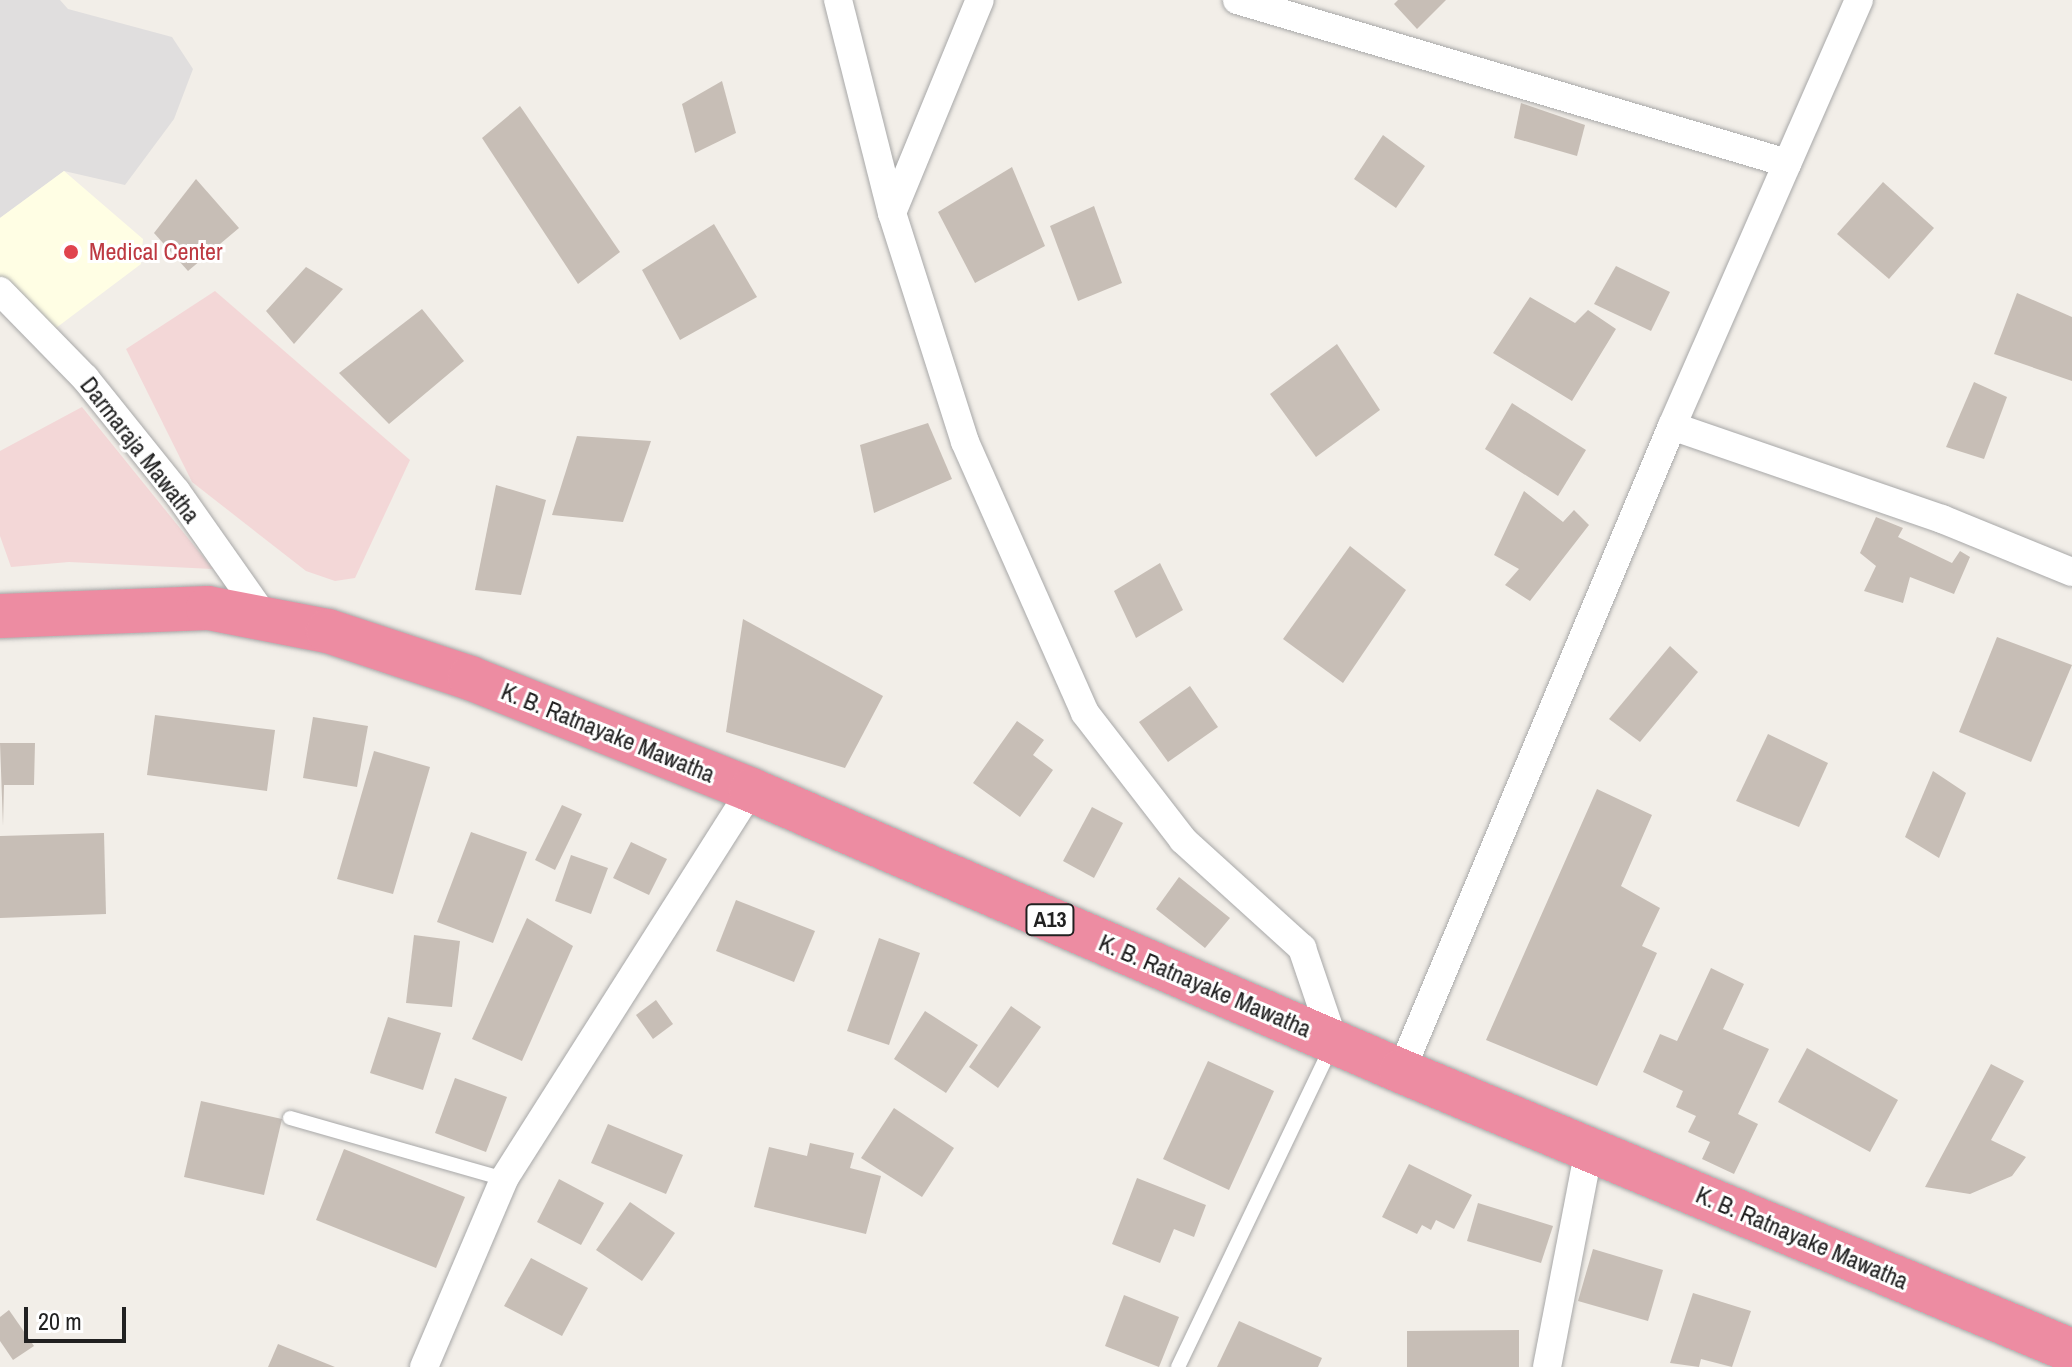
<!DOCTYPE html>
<html>
<head>
<meta charset="utf-8">
<style>
  body { margin:0 }
  #map { position:relative; width:2072px; height:1367px; overflow:hidden; background:#f2eee8; font-family:"Archivo Narrow",sans-serif }
  div>[style] { position:absolute }
  [style*='--x'] { left:calc(var(--x)*1px); top:calc(var(--y)*1px); width:calc(var(--w)*1px); rotate:calc(var(--a)*1deg) }
  .residential>* { inset:0; background:#e0dede }
  .commercial>* { inset:0; background:#f3d7d7 }
  .education>* { inset:0; background:#fffee4 }
  .building>* { inset:0; background:#c7beb6 }
  .roads { filter:drop-shadow(0 0 2px #a8a8a8) drop-shadow(0 0 2px #a8a8a8) }
  .lane>* { height:14px; margin:-7px; padding:0 7px; transform-origin:7px; border-radius:7px; background:#fff }
  .street>* { height:28px; margin:-14px; padding:0 14px; transform-origin:14px; border-radius:14px; background:#fff }
  .highway>* { height:44px; margin:-22px; padding:0 22px; transform-origin:22px; border-radius:22px; background:#ed8ca2 }
  .dots>* { width:22px; height:22px; translate:-50% -50%; box-sizing:border-box; border:4px solid #fff; border-radius:50% }
  span { translate:-50% -50%; white-space:nowrap; text-align:center; line-height:1.15; -webkit-text-stroke:6px #fff; paint-order:stroke }
  .shield-label span { padding:2px 6px; background:#fff; border:2px solid; border-radius:6px; -webkit-text-stroke-width:0 }
  .shield-label { font-size:22px; color:#212121; font-weight:700 }
  .health-label { font-size:24px; color:#be3a42 }
  .left { translate:0 -50%; text-align:left }
  .street-label { font-size:24px; color:#212121 }
  .scale { position:absolute; left:24px; top:1307px; width:102px; height:36px; box-sizing:border-box; border:4px solid #212121; border-top:0; padding-left:10px; font-size:24px; line-height:28px; white-space:nowrap; color:#212121; -webkit-text-stroke:6px #fff; paint-order:stroke }
</style>
</head>
<body>
<div id="map">
  <div class="residential">
    <div style="clip-path:polygon(0 0,60px 0,68px 9px,172px 37px,193px 69px,174px 119px,125px 185px,64px 171px,0 218px)"></div>
  </div>
  <div class="commercial">
    <div style="clip-path:polygon(215px 291px,410px 460px,355px 578px,335px 581px,306px 571px,192px 482px,126px 349px)"></div>
    <div style="clip-path:polygon(82px 407px,213px 569px,69px 562px,11px 567px,0 536px,0 451px)"></div>
  </div>
  <div class="education">
    <div style="clip-path:polygon(64px 171px,143px 239px,141px 264px,44px 337px,0 291px,0 218px)"></div>
  </div>
  <div class="building">
    <div style="clip-path:polygon(1398px 0,1446px 0,1417px 29px,1394px 4px)"></div>
    <div style="clip-path:polygon(722px 81px,736px 133px,695px 153px,682px 104px)"></div>
    <div style="clip-path:polygon(1521px 103px,1585px 125px,1577px 156px,1514px 138px)"></div>
    <div style="clip-path:polygon(520px 106px,620px 252px,578px 284px,482px 138px)"></div>
    <div style="clip-path:polygon(1383px 135px,1425px 166px,1396px 208px,1354px 179px)"></div>
    <div style="clip-path:polygon(1012px 167px,1045px 246px,975px 283px,938px 212px)"></div>
    <div style="clip-path:polygon(196px 179px,239px 228px,188px 271px,154px 233px)"></div>
    <div style="clip-path:polygon(1883px 182px,1934px 228px,1889px 279px,1837px 234px)"></div>
    <div style="clip-path:polygon(1094px 206px,1122px 283px,1078px 301px,1050px 226px)"></div>
    <div style="clip-path:polygon(714px 224px,757px 297px,680px 340px,642px 270px)"></div>
    <div style="clip-path:polygon(1616px 266px,1670px 292px,1651px 331px,1594px 304px)"></div>
    <div style="clip-path:polygon(306px 267px,343px 289px,294px 344px,266px 311px)"></div>
    <div style="clip-path:polygon(2017px 293px,2072px 317px,2072px 381px,1994px 354px)"></div>
    <div style="clip-path:polygon(1530px 297px,1575px 323px,1588px 310px,1616px 329px,1572px 401px,1493px 353px)"></div>
    <div style="clip-path:polygon(422px 309px,464px 361px,389px 424px,339px 373px)"></div>
    <div style="clip-path:polygon(1337px 344px,1380px 410px,1316px 457px,1270px 394px)"></div>
    <div style="clip-path:polygon(1974px 382px,2007px 397px,1984px 459px,1946px 447px)"></div>
    <div style="clip-path:polygon(1512px 403px,1586px 450px,1558px 496px,1485px 449px)"></div>
    <div style="clip-path:polygon(928px 423px,952px 479px,874px 513px,860px 445px)"></div>
    <div style="clip-path:polygon(577px 436px,651px 441px,623px 522px,552px 515px)"></div>
    <div style="clip-path:polygon(496px 485px,546px 500px,521px 595px,475px 590px)"></div>
    <div style="clip-path:polygon(1524px 491px,1563px 522px,1574px 510px,1589px 525px,1530px 601px,1505px 585px,1519px 569px,1494px 555px)"></div>
    <div style="clip-path:polygon(1876px 517px,1903px 528px,1898px 537px,1952px 563px,1960px 551px,1970px 557px,1954px 594px,1910px 577px,1903px 603px,1864px 591px,1876px 566px,1860px 553px)"></div>
    <div style="clip-path:polygon(1350px 546px,1406px 590px,1343px 683px,1283px 639px)"></div>
    <div style="clip-path:polygon(1160px 563px,1183px 610px,1136px 638px,1114px 591px)"></div>
    <div style="clip-path:polygon(743px 619px,883px 696px,845px 768px,726px 732px)"></div>
    <div style="clip-path:polygon(1997px 637px,2072px 665px,2031px 762px,1959px 732px)"></div>
    <div style="clip-path:polygon(1670px 646px,1698px 672px,1640px 742px,1609px 719px)"></div>
    <div style="clip-path:polygon(1190px 686px,1218px 727px,1168px 762px,1139px 722px)"></div>
    <div style="clip-path:polygon(155px 715px,275px 730px,267px 791px,147px 775px)"></div>
    <div style="clip-path:polygon(313px 717px,368px 726px,357px 787px,303px 778px)"></div>
    <div style="clip-path:polygon(1017px 721px,1044px 740px,1033px 755px,1053px 770px,1020px 817px,973px 783px)"></div>
    <div style="clip-path:polygon(1768px 734px,1828px 763px,1799px 827px,1736px 801px)"></div>
    <div style="clip-path:polygon(0 743px,35px 743px,34px 785px,4px 785px,3px 826px)"></div>
    <div style="clip-path:polygon(374px 751px,430px 767px,393px 894px,337px 879px)"></div>
    <div style="clip-path:polygon(1933px 771px,1966px 793px,1939px 858px,1905px 837px)"></div>
    <div style="clip-path:polygon(1597px 789px,1652px 815px,1621px 886px,1660px 908px,1642px 946px,1657px 953px,1597px 1086px,1486px 1040px)"></div>
    <div style="clip-path:polygon(562px 805px,582px 814px,555px 870px,535px 860px)"></div>
    <div style="clip-path:polygon(1092px 807px,1123px 823px,1094px 878px,1063px 861px)"></div>
    <div style="clip-path:polygon(471px 832px,527px 852px,493px 943px,437px 922px)"></div>
    <div style="clip-path:polygon(104px 833px,106px 914px,0 918px,0 836px)"></div>
    <div style="clip-path:polygon(631px 842px,667px 859px,649px 895px,613px 878px)"></div>
    <div style="clip-path:polygon(571px 855px,608px 868px,591px 914px,555px 901px)"></div>
    <div style="clip-path:polygon(1179px 877px,1230px 918px,1205px 948px,1156px 909px)"></div>
    <div style="clip-path:polygon(736px 900px,815px 931px,794px 982px,716px 951px)"></div>
    <div style="clip-path:polygon(527px 918px,573px 946px,522px 1061px,472px 1039px)"></div>
    <div style="clip-path:polygon(414px 935px,460px 941px,452px 1007px,406px 1003px)"></div>
    <div style="clip-path:polygon(879px 938px,920px 953px,889px 1045px,847px 1031px)"></div>
    <div style="clip-path:polygon(1711px 968px,1744px 984px,1723px 1029px,1769px 1049px,1738px 1114px,1758px 1124px,1734px 1174px,1702px 1159px,1710px 1142px,1688px 1132px,1696px 1116px,1676px 1107px,1683px 1091px,1643px 1072px,1660px 1034px,1677px 1041px)"></div>
    <div style="clip-path:polygon(656px 1000px,673px 1024px,653px 1039px,636px 1015px)"></div>
    <div style="clip-path:polygon(1011px 1006px,1041px 1027px,998px 1088px,969px 1067px)"></div>
    <div style="clip-path:polygon(925px 1011px,978px 1045px,946px 1093px,894px 1059px)"></div>
    <div style="clip-path:polygon(388px 1017px,441px 1033px,423px 1090px,370px 1073px)"></div>
    <div style="clip-path:polygon(1807px 1048px,1898px 1100px,1870px 1152px,1778px 1102px)"></div>
    <div style="clip-path:polygon(1208px 1061px,1274px 1091px,1229px 1190px,1163px 1159px)"></div>
    <div style="clip-path:polygon(1991px 1064px,2024px 1081px,1991px 1140px,2026px 1157px,2012px 1176px,1970px 1194px,1925px 1187px)"></div>
    <div style="clip-path:polygon(455px 1078px,507px 1097px,486px 1152px,435px 1133px)"></div>
    <div style="clip-path:polygon(201px 1101px,282px 1119px,264px 1195px,184px 1177px)"></div>
    <div style="clip-path:polygon(894px 1108px,954px 1148px,922px 1197px,861px 1158px)"></div>
    <div style="clip-path:polygon(608px 1124px,683px 1155px,666px 1194px,591px 1163px)"></div>
    <div style="clip-path:polygon(810px 1143px,854px 1153px,850px 1168px,881px 1176px,866px 1234px,754px 1207px,769px 1147px,807px 1156px)"></div>
    <div style="clip-path:polygon(344px 1149px,465px 1197px,436px 1268px,316px 1220px)"></div>
    <div style="clip-path:polygon(1409px 1164px,1472px 1195px,1454px 1229px,1436px 1220px,1431px 1230px,1422px 1225px,1417px 1234px,1382px 1217px)"></div>
    <div style="clip-path:polygon(1137px 1178px,1206px 1205px,1194px 1237px,1174px 1229px,1160px 1263px,1112px 1244px)"></div>
    <div style="clip-path:polygon(559px 1179px,604px 1203px,581px 1245px,537px 1222px)"></div>
    <div style="clip-path:polygon(630px 1202px,675px 1233px,642px 1281px,596px 1250px)"></div>
    <div style="clip-path:polygon(1478px 1203px,1553px 1226px,1541px 1263px,1467px 1241px)"></div>
    <div style="clip-path:polygon(1593px 1249px,1663px 1270px,1648px 1321px,1578px 1301px)"></div>
    <div style="clip-path:polygon(531px 1258px,588px 1288px,562px 1336px,504px 1306px)"></div>
    <div style="clip-path:polygon(1693px 1293px,1751px 1311px,1732px 1367px,1701px 1359px,1699px 1367px,1670px 1363px)"></div>
    <div style="clip-path:polygon(1124px 1295px,1179px 1317px,1159px 1367px,1105px 1346px)"></div>
    <div style="clip-path:polygon(9px 1310px,34px 1346px,13px 1360px,0 1341px,0 1317px)"></div>
    <div style="clip-path:polygon(1239px 1321px,1322px 1358px,1318px 1367px,1217px 1367px)"></div>
    <div style="clip-path:polygon(1519px 1330px,1519px 1367px,1407px 1367px,1407px 1331px)"></div>
    <div style="clip-path:polygon(278px 1344px,335px 1367px,268px 1367px)"></div>
  </div>
  <div class="roads">
    <div class="lane">
      <div style="--x:290;--y:1118;--w:223;--a:15.9"></div>
      <div style="--x:1178;--y:1367;--w:356;--a:-64.4"></div>
    </div>
    <div class="street">
      <div style="--x:838;--y:0;--w:220;--a:75.8"></div>
      <div style="--x:892;--y:213;--w:240;--a:72.3"></div>
      <div style="--x:965;--y:442;--w:296;--a:66.1"></div>
      <div style="--x:1085;--y:713;--w:160;--a:52.3"></div>
      <div style="--x:1183;--y:840;--w:161;--a:42.2"></div>
      <div style="--x:1302;--y:948;--w:99;--a:71.2"></div>
      <div style="--x:1237;--y:0;--w:574;--a:16.51"></div>
      <div style="--x:892;--y:213;--w:230;--a:-67.6"></div>
      <div style="--x:0;--y:291;--w:122;--a:45.7"></div>
      <div style="--x:85;--y:378;--w:145;--a:51.2"></div>
      <div style="--x:176;--y:491;--w:156;--a:54.9"></div>
      <div style="--x:1672;--y:426;--w:286;--a:19"></div>
      <div style="--x:1942;--y:519;--w:140;--a:22.2"></div>
      <div style="--x:1401;--y:1071;--w:700;--a:-67.21"></div>
      <div style="--x:1672;--y:426;--w:465;--a:-66.3"></div>
      <div style="--x:424;--y:1367;--w:204;--a:-66.9"></div>
      <div style="--x:504;--y:1179;--w:461;--a:-57.6"></div>
      <div style="--x:1547;--y:1367;--w:222;--a:-79.1"></div>
    </div>
    <div class="highway">
      <div style="--x:0;--y:616;--w:208;--a:-2.2"></div>
      <div style="--x:208;--y:608;--w:122;--a:10.9"></div>
      <div style="--x:328;--y:631;--w:150;--a:18.3"></div>
      <div style="--x:470;--y:678;--w:302;--a:21.7"></div>
      <div style="--x:751;--y:790;--w:708;--a:23.38"></div>
      <div style="--x:1401;--y:1071;--w:727;--a:22.65"></div>
    </div>
  </div>
  <div class="dots">
    <div style="left:71px;top:252px;background:#e0444e"></div>
  </div>
  <div class="shield-label">
    <span style="left:1050px;top:920px">A13</span>
  </div>
  <div class="health-label">
    <span class="left" style="left:89px;top:252px">Medical Center</span>
  </div>
  <div class="street-label">
    <span style="left:140px;top:450px;rotate:52deg">Darmaraja Mawatha</span>
    <span style="left:608px;top:733px;rotate:22deg">K. B. Ratnayake Mawatha</span>
    <span style="left:1205px;top:986px;rotate:23deg">K. B. Ratnayake Mawatha</span>
    <span style="left:1802px;top:1238px;rotate:23deg">K. B. Ratnayake Mawatha</span>
  </div>
  <div class="scale">20 m</div>
</div>
</body>
</html>
